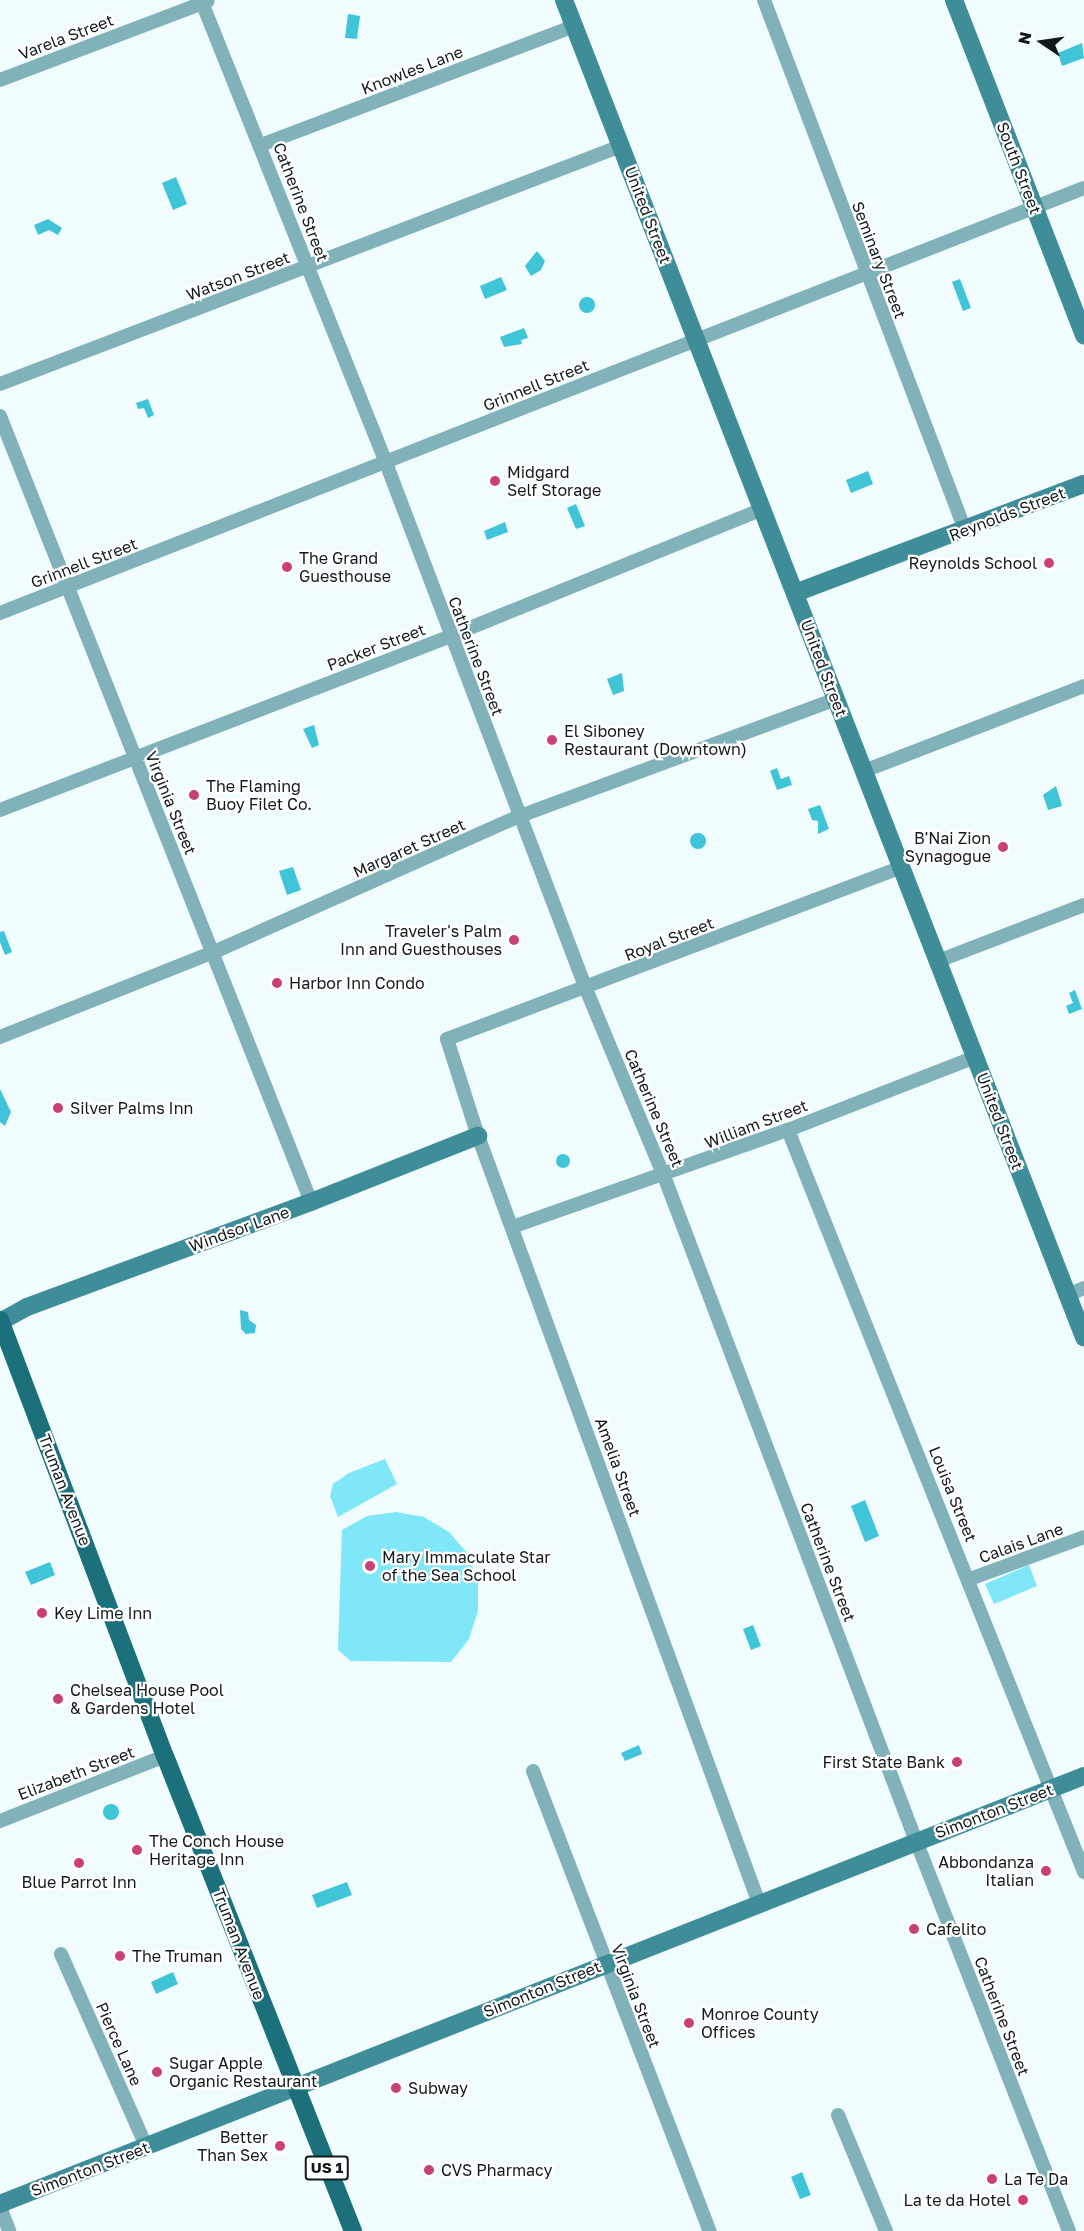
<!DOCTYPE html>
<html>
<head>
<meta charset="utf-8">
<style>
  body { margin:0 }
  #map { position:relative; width:1084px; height:2231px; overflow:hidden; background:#f1fcfe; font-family:"Golos Text",sans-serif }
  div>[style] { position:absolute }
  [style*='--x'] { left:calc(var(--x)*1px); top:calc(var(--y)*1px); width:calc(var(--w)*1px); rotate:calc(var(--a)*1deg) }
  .green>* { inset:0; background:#80e7f8 }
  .water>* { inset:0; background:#3fc4d8 }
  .round { border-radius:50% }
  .street>* { height:14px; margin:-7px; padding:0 7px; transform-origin:7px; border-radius:7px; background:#81b1b9 }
  .secondary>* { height:18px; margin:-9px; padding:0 9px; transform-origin:9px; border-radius:9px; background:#3f8d99 }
  .primary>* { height:18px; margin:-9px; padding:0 9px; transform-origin:9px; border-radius:9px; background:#1c707c }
  .dots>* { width:16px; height:16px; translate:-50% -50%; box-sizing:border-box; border:3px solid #fff; border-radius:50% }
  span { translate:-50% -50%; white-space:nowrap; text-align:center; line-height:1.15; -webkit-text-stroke:4.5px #fff; paint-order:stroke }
  .shield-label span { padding:2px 4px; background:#fff; border:2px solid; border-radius:4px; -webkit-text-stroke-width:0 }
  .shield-label { font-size:15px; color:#101a1c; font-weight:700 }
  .street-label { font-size:16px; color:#101a1c }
  .poi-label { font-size:16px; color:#101a1c }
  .left { translate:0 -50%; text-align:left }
  .right { translate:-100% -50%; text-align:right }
  .north { position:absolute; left:1012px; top:12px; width:60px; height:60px; -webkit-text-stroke:4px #fff; paint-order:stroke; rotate:283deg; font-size:16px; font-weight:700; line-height:24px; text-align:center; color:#101a1c }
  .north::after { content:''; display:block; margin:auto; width:21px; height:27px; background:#101a1c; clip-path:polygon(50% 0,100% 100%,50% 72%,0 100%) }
</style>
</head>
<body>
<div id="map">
  <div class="green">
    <div style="clip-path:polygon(385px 1459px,397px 1484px,338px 1517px,330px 1496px,333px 1484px,349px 1473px)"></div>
    <div style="clip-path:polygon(396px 1512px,424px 1517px,449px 1532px,468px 1554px,478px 1582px,478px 1611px,469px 1639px,451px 1662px,351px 1661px,338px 1650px,342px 1530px,367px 1516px)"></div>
    <div style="clip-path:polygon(1029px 1565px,1037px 1586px,994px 1604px,985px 1584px)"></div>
  </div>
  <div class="water">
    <div style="clip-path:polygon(348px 14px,360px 16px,357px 39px,345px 38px)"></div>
    <div style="clip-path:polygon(1082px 43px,1084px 58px,1062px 66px,1058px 53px)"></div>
    <div style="clip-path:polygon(176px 177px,187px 204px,173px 210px,162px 183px)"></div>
    <div style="clip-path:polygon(48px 219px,62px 228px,58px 235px,49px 230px,38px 235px,34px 225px)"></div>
    <div style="clip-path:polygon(537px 251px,545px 261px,541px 270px,531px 276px,525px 266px)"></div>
    <div style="clip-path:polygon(501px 277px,507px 290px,485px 299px,480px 286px)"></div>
    <div style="clip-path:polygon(960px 279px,971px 308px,963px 311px,952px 282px)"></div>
    <div class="round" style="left:579px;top:297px;width:16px;height:16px"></div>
    <div style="clip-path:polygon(524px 328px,528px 338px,521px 340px,522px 344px,504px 347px,500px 337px)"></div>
    <div style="clip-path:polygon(148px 399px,154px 415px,148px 418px,144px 408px,138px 409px,136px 403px)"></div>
    <div style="clip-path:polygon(868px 471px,873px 484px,851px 493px,846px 480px)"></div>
    <div style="clip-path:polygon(576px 504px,585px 526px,576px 529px,567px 508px)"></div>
    <div style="clip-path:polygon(505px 522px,508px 532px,487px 540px,484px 531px)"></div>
    <div style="clip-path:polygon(622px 673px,624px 691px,613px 695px,607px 679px)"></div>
    <div style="clip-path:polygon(314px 725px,319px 745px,312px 748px,303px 729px)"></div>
    <div style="clip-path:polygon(777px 768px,781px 779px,789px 776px,792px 785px,777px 790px,770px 771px)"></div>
    <div style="clip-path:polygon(1056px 786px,1062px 806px,1048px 810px,1043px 795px)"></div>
    <div style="clip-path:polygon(820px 805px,829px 829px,818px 834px,818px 821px,812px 820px,808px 809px)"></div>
    <div class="round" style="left:690px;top:833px;width:16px;height:16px"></div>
    <div style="clip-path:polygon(293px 867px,301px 890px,287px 895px,279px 871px)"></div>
    <div style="clip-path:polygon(4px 931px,12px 952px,5px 955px,0 942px,0 932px)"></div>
    <div style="clip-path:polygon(1075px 990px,1082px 1009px,1069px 1014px,1066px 1006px,1073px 1003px,1069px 993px)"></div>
    <div style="clip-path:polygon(0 1089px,11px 1112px,5px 1126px,0 1122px)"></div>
    <div class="round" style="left:556px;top:1154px;width:14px;height:14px"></div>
    <div style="clip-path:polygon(240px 1310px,248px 1312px,249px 1320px,256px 1325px,255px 1333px,246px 1334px,241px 1329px)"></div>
    <div style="clip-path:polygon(865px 1500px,879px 1536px,865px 1542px,851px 1506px)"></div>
    <div style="clip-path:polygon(50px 1562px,55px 1575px,31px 1585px,25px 1572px)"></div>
    <div style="clip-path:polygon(753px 1625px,761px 1646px,751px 1650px,743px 1629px)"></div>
    <div style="clip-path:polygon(639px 1745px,642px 1754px,625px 1761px,621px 1753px)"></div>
    <div class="round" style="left:103px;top:1804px;width:16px;height:16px"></div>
    <div style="clip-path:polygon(347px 1882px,352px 1895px,317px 1908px,312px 1895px)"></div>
    <div style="clip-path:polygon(173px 1972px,178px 1984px,156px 1994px,151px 1982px)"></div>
    <div class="round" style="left:985px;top:2172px;width:14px;height:14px"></div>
    <div style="clip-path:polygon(802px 2172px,811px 2195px,800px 2199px,791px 2177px)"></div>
  </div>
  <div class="street">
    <div style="--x:201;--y:0;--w:499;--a:68.2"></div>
    <div style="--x:386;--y:463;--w:563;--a:69.18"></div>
    <div style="--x:586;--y:989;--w:203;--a:67.4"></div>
    <div style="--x:664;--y:1176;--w:697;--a:69.25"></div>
    <div style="--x:911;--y:1828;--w:433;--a:68.6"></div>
    <div style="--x:764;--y:0;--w:567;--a:69.23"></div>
    <div style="--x:0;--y:80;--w:222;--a:-20.8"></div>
    <div style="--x:261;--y:145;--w:336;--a:-20.8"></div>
    <div style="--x:0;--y:384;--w:665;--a:-20.97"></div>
    <div style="--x:0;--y:416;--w:845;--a:68.41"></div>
    <div style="--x:0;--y:613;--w:1164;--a:-21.41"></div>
    <div style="--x:864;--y:771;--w:236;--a:-21.1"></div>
    <div style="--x:0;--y:810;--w:482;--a:-21.1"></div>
    <div style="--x:450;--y:636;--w:337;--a:-22.1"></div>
    <div style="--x:938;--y:961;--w:156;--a:-21"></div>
    <div style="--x:0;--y:1037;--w:230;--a:-21.7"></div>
    <div style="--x:214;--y:952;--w:335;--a:-24"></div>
    <div style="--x:520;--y:816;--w:337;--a:-20.3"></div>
    <div style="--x:788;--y:1130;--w:799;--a:68.25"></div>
    <div style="--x:512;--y:1227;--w:293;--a:-19.4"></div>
    <div style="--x:788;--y:1130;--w:201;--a:-21.3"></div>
    <div style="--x:1068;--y:1295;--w:17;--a:-24"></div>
    <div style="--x:970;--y:1579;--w:121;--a:-20.2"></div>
    <div style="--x:533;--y:1771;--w:493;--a:69"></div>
    <div style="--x:0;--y:1821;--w:177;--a:-21.5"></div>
    <div style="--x:760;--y:1906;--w:820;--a:-110.11"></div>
    <div style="--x:478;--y:1136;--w:102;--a:-107.7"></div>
    <div style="--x:447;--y:1039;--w:485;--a:-20.7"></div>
    <div style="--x:61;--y:1954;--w:212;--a:66.1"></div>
    <div style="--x:838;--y:2115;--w:126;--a:67.5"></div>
    <div style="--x:0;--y:2207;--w:26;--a:69"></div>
  </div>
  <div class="secondary">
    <div style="--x:564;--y:0;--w:1435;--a:68.75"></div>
    <div style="--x:954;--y:0;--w:360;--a:68.8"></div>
    <div style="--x:795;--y:593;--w:309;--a:-20.7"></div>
    <div style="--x:0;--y:1322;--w:31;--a:-29"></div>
    <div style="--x:27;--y:1307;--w:303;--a:-20.3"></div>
    <div style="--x:311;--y:1202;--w:180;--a:-21.6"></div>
    <div style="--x:0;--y:2204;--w:1165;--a:-21.55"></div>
  </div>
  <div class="primary">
    <div style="--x:0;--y:1320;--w:466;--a:69.3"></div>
    <div style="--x:165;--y:1756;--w:511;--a:68.41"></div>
  </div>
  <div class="dots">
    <div style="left:495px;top:481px;background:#c93f77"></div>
    <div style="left:1049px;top:563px;background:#c93f77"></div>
    <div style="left:287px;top:567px;background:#c93f77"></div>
    <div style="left:552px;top:740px;background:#c93f77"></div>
    <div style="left:194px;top:795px;background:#c93f77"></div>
    <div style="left:1003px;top:847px;background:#c93f77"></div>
    <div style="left:514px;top:940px;background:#c93f77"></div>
    <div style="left:277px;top:983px;background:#c93f77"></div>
    <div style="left:58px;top:1108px;background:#c93f77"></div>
    <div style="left:370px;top:1566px;background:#c93f77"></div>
    <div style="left:42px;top:1613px;background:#c93f77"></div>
    <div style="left:58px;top:1699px;background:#c93f77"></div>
    <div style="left:957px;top:1762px;background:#c93f77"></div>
    <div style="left:137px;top:1850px;background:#c93f77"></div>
    <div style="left:79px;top:1863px;background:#c93f77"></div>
    <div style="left:1046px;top:1871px;background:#c93f77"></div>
    <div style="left:914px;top:1929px;background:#c93f77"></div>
    <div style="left:120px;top:1956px;background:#c93f77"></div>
    <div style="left:689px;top:2023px;background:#c93f77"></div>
    <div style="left:157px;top:2072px;background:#c93f77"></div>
    <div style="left:396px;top:2088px;background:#c93f77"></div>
    <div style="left:280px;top:2146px;background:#c93f77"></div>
    <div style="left:429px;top:2170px;background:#c93f77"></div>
    <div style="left:992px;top:2179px;background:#c93f77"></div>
    <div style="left:1023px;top:2200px;background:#c93f77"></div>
  </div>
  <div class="shield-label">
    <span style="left:327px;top:2168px">US 1</span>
  </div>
  <div class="street-label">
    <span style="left:66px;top:37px;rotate:-21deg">Varela Street</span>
    <span style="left:412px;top:70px;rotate:-21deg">Knowles Lane</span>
    <span style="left:1019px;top:168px;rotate:69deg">South Street</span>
    <span style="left:301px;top:202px;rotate:69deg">Catherine Street</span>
    <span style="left:648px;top:215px;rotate:69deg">United Street</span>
    <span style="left:879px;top:260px;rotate:69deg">Seminary Street</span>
    <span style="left:238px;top:276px;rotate:-21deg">Watson Street</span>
    <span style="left:536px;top:385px;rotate:-22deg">Grinnell Street</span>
    <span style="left:1007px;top:514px;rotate:-21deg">Reynolds Street</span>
    <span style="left:84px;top:563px;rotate:-21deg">Grinnell Street</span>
    <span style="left:376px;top:647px;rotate:-21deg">Packer Street</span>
    <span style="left:476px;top:656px;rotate:69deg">Catherine Street</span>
    <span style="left:824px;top:668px;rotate:69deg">United Street</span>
    <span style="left:171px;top:803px;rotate:68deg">Virginia Street</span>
    <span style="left:409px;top:848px;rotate:-24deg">Margaret Street</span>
    <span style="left:669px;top:939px;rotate:-21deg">Royal Street</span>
    <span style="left:654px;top:1108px;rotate:67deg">Catherine Street</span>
    <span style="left:1000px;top:1121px;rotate:69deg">United Street</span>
    <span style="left:756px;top:1124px;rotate:-21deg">William Street</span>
    <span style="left:239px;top:1229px;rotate:-20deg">Windsor Lane</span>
    <span style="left:618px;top:1467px;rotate:70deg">Amelia Street</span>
    <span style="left:65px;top:1490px;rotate:69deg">Truman Avenue</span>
    <span style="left:953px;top:1494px;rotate:68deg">Louisa Street</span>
    <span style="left:1021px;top:1543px;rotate:-20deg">Calais Lane</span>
    <span style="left:828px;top:1562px;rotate:69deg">Catherine Street</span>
    <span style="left:76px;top:1773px;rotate:-21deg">Elizabeth Street</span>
    <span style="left:994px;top:1811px;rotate:-21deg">Simonton Street</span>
    <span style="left:239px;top:1944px;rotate:69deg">Truman Avenue</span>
    <span style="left:542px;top:1989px;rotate:-22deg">Simonton Street</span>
    <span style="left:636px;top:1996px;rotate:69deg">Virginia Street</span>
    <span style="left:1002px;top:2016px;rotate:69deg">Catherine Street</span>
    <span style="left:119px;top:2044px;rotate:66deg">Pierce Lane</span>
    <span style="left:90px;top:2169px;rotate:-21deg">Simonton Street</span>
  </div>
  <div class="poi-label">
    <span class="left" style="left:507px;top:481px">Midgard<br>Self Storage</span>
    <span class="left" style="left:299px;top:567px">The Grand<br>Guesthouse</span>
    <span class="right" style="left:1037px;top:563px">Reynolds School</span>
    <span class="left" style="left:564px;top:740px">El Siboney<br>Restaurant (Downtown)</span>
    <span class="left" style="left:206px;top:795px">The Flaming<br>Buoy Filet Co.</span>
    <span class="right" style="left:991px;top:847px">B'Nai Zion<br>Synagogue</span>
    <span class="right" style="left:502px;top:940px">Traveler's Palm<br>Inn and Guesthouses</span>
    <span class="left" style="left:289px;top:983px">Harbor Inn Condo</span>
    <span class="left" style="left:70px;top:1108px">Silver Palms Inn</span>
    <span class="left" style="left:382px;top:1566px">Mary Immaculate Star<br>of the Sea School</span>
    <span class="left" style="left:54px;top:1613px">Key Lime Inn</span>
    <span class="left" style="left:70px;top:1699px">Chelsea House Pool<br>&amp; Gardens Hotel</span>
    <span class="right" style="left:945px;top:1762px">First State Bank</span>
    <span class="left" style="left:149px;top:1850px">The Conch House<br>Heritage Inn</span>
    <span class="right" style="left:1034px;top:1871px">Abbondanza<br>Italian</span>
    <span style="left:79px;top:1882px">Blue Parrot Inn</span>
    <span class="left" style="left:926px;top:1929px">Cafelito</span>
    <span class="left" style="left:132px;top:1956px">The Truman</span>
    <span class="left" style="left:701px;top:2023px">Monroe County<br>Offices</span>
    <span class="left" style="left:169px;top:2072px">Sugar Apple<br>Organic Restaurant</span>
    <span class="left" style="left:408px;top:2088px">Subway</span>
    <span class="right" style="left:268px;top:2146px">Better<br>Than Sex</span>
    <span class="left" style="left:441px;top:2170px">CVS Pharmacy</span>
    <span class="left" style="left:1004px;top:2179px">La Te Da</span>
    <span class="right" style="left:1011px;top:2200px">La te da Hotel</span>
  </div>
  <div class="north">N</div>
</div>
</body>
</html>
